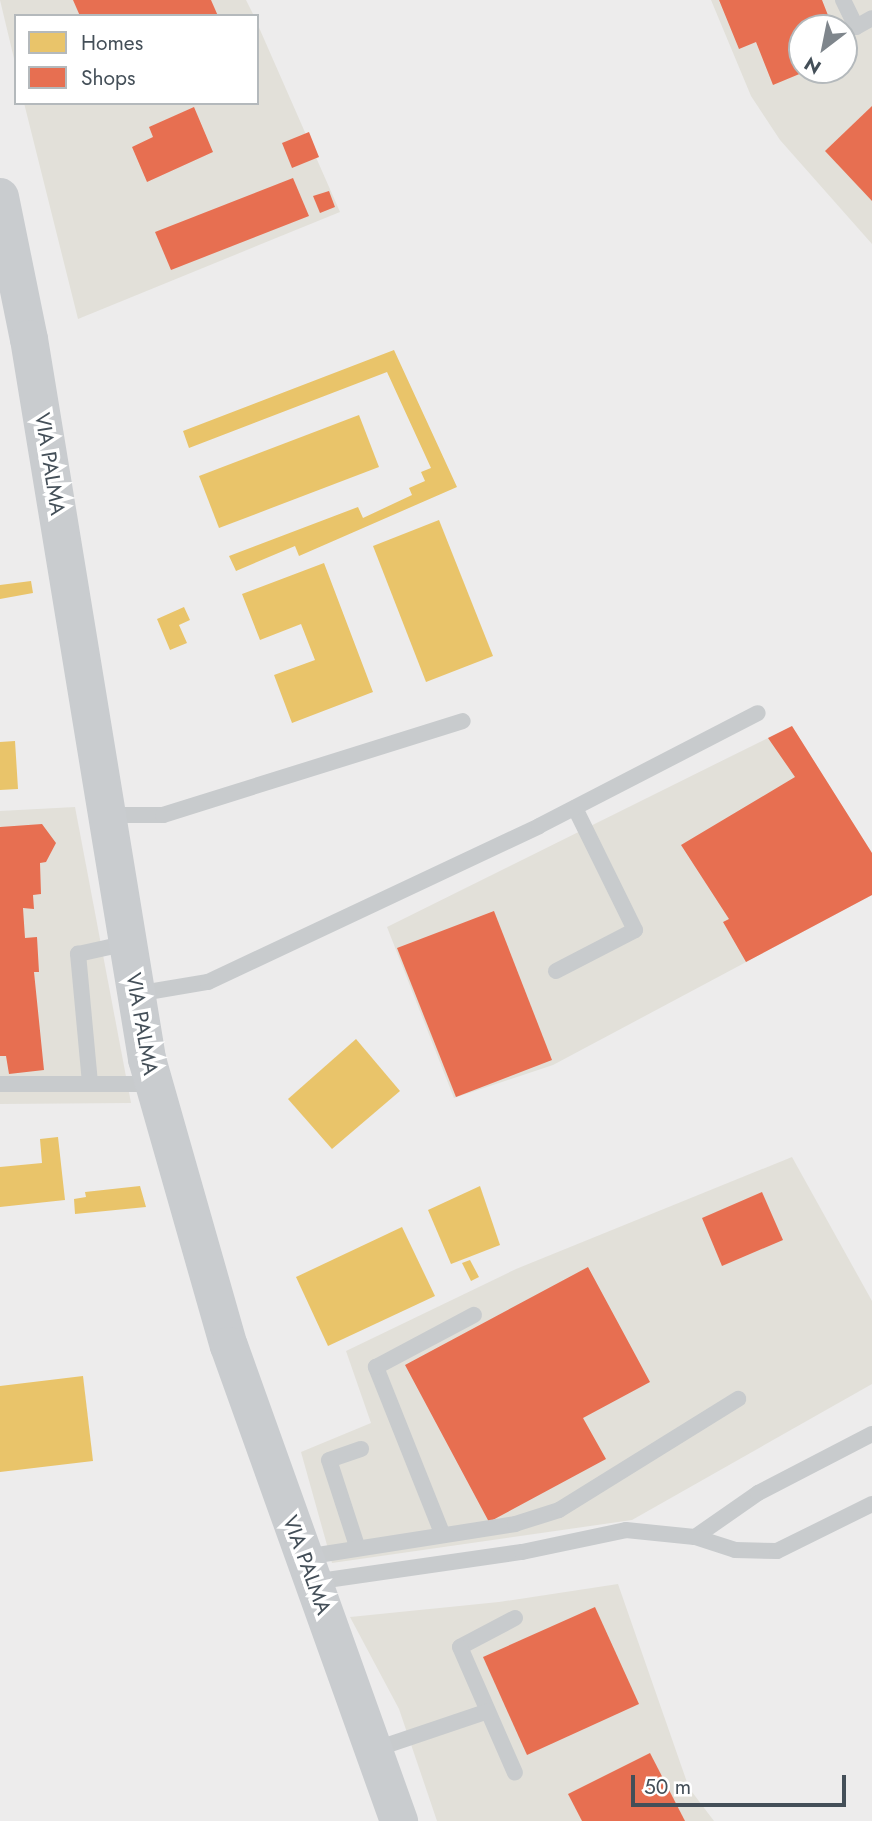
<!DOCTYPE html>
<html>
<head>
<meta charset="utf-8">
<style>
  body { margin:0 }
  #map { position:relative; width:872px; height:1821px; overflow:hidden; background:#edecec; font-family:Jost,sans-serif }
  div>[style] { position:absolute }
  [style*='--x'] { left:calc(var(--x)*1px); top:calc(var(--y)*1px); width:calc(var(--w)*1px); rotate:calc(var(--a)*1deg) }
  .commercial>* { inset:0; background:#e2e0d9 }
  .homes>* { inset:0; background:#e9c46a }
  .shops>* { inset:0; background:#e76f51 }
  .service>* { height:16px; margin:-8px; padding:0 8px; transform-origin:8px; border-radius:8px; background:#c8cbcd }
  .secondary>* { height:38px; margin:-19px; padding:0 19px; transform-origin:19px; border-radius:19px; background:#c9cccf }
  span { translate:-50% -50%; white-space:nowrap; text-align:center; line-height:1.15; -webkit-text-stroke:7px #fff; paint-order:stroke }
  .street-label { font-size:21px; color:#444f58 }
  .legend { position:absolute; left:14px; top:14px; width:245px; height:91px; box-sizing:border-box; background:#fff; border:2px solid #b4b9bc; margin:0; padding:9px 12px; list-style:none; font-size:21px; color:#444f58 }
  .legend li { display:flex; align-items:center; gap:14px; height:35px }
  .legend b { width:35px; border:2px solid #b4b9bc }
  .north { position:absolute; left:788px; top:14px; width:70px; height:70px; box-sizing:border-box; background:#fff; border:2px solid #b4b9bc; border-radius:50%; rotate:212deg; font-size:19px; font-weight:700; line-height:28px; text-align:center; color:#444f58 }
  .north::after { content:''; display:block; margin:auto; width:24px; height:32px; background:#7f868c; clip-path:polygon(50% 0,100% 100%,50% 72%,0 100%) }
  .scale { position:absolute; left:631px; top:1775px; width:215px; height:32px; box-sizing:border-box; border:4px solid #444f58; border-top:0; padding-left:9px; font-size:21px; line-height:24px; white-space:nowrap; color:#444f58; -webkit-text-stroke:5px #fff; paint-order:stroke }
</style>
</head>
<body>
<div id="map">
  <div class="commercial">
    <div style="clip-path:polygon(0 0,246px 0,254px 16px,16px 16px,16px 67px)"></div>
    <div style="clip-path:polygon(evenodd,711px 0,872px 0,872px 244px,780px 140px,751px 96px,711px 0,802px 28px,844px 28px,844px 70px,802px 70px,802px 28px)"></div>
    <div style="clip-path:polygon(257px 23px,340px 212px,78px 319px,24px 103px,257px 103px)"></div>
    <div style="clip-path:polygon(792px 726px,872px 853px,872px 895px,553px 1065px,454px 1098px,387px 927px)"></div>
    <div style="clip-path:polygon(75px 807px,131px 1103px,0 1104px,0 811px)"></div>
    <div style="clip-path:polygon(792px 1157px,872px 1301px,872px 1384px,632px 1520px,332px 1563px,301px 1452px,371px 1423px,346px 1351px,516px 1269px)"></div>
    <div style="clip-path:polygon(618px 1584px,689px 1788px,714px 1821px,437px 1821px,399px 1709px,350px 1617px,499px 1602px)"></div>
  </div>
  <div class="homes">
    <div style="clip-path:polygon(394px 350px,457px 487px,299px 556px,295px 546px,236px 571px,229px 556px,358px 507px,363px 518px,412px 495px,409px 488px,425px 481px,421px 472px,431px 468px,387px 372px,189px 448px,183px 431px)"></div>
    <div style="clip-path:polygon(359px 415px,379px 467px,219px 528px,199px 476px)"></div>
    <div style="clip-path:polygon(439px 520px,493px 656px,426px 682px,373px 546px)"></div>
    <div style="clip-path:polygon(324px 563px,373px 692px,292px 723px,274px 675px,315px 660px,301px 624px,260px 640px,242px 594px)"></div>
    <div style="clip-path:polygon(31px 581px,33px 593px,0 599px,0 585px)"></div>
    <div style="clip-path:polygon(184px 607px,190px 620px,179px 625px,187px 643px,170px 650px,157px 619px)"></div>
    <div style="clip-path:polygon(15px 741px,18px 789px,0 790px,0 742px)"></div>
    <div style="clip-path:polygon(356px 1039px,400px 1091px,332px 1149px,288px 1099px)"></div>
    <div style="clip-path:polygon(58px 1137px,65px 1200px,0 1207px,0 1167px,42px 1163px,40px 1139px)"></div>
    <div style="clip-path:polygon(140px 1186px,146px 1207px,75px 1214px,74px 1199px,86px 1197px,85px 1192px)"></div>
    <div style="clip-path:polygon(480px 1186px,500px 1245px,451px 1264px,428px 1210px)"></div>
    <div style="clip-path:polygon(402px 1227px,435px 1296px,328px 1346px,296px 1277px)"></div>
    <div style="clip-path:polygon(470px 1260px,479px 1277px,471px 1281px,462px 1263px)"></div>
    <div style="clip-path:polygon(83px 1376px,93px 1461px,0 1472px,0 1386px)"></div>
  </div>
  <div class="shops">
    <div style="clip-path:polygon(73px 0,211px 0,218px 16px,80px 16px)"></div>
    <div style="clip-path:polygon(719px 0,822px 0,833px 28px,802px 28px,802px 70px,809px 70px,773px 85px,756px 42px,739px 49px)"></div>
    <div style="clip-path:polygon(872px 106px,872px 201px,825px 151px)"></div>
    <div style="clip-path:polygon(194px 107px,213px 152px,147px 182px,132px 147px,153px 137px,149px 127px)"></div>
    <div style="clip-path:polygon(309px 132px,319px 157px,292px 168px,282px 143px)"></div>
    <div style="clip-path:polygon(293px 178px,309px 216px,171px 270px,155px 232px)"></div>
    <div style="clip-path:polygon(329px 191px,335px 207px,320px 213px,313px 196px)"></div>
    <div style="clip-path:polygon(792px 726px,872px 853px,872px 895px,746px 962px,723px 922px,729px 919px,681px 845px,795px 777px,768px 738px)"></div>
    <div style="clip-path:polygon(42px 824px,56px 843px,46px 862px,40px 863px,41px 894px,33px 895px,34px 909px,23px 908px,25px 938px,37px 937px,39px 972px,34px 972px,44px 1070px,9px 1074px,6px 1056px,0 1056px,0 827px)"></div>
    <div style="clip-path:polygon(494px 911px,552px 1060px,456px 1097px,397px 948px)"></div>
    <div style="clip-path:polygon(762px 1192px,783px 1240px,722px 1266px,702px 1218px)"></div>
    <div style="clip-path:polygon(588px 1267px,650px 1382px,583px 1418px,606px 1459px,489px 1522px,405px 1365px)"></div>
    <div style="clip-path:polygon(595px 1607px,639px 1704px,527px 1755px,483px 1657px)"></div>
    <div style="clip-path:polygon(650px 1753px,685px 1821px,582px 1821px,568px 1794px)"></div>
  </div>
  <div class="service">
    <div style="--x:843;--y:0;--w:30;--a:64"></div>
    <div style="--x:856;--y:27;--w:18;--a:-29"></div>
    <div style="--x:106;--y:815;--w:57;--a:0"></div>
    <div style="--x:163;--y:815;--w:314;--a:-17.4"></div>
    <div style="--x:556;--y:971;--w:89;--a:-27.4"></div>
    <div style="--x:635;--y:930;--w:136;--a:-116.2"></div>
    <div style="--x:136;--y:994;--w:73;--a:-9.5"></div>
    <div style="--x:208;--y:982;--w:366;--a:-25.2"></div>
    <div style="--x:539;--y:826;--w:246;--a:-27.3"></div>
    <div style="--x:90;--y:1083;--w:130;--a:-95.3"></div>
    <div style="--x:78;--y:954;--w:51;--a:-12.4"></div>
    <div style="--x:0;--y:1084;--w:153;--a:0"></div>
    <div style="--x:442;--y:1533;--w:179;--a:-111.7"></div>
    <div style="--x:376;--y:1367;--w:111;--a:-28"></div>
    <div style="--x:695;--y:1537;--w:77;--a:-34.9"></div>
    <div style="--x:758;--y:1493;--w:128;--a:-27.4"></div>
    <div style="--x:357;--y:1546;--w:90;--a:-108"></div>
    <div style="--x:329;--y:1460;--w:34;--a:-19"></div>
    <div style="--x:305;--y:1557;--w:213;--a:-8.9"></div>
    <div style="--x:515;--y:1524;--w:46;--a:-17.7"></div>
    <div style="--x:559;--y:1510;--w:211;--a:-31.8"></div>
    <div style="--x:313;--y:1582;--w:211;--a:-8.2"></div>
    <div style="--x:522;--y:1552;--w:106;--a:-11.9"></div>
    <div style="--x:626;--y:1530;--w:69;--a:5.8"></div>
    <div style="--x:695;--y:1537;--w:42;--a:18"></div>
    <div style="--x:735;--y:1550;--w:42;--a:1.4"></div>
    <div style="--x:777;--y:1551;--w:106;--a:-26.3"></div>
    <div style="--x:515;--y:1618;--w:62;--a:152.2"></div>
    <div style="--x:460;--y:1647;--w:137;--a:66.4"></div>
    <div style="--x:373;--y:1750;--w:121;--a:-18.7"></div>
  </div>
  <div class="secondary">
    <div style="--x:0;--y:197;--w:145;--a:78.5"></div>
    <div style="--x:29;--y:339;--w:730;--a:80.69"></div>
    <div style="--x:147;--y:1059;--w:298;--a:74.1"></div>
    <div style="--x:229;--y:1346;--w:505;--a:70.31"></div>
  </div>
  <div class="street-label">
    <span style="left:50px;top:464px;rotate:81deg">VIA PALMA</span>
    <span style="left:142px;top:1024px;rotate:80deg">VIA PALMA</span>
    <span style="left:307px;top:1565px;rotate:70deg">VIA PALMA</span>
  </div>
  <ul class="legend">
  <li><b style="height:19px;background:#e9c46a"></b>Homes</li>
  <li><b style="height:19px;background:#e76f51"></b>Shops</li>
  </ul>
  <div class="north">N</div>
  <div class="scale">50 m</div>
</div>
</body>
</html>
